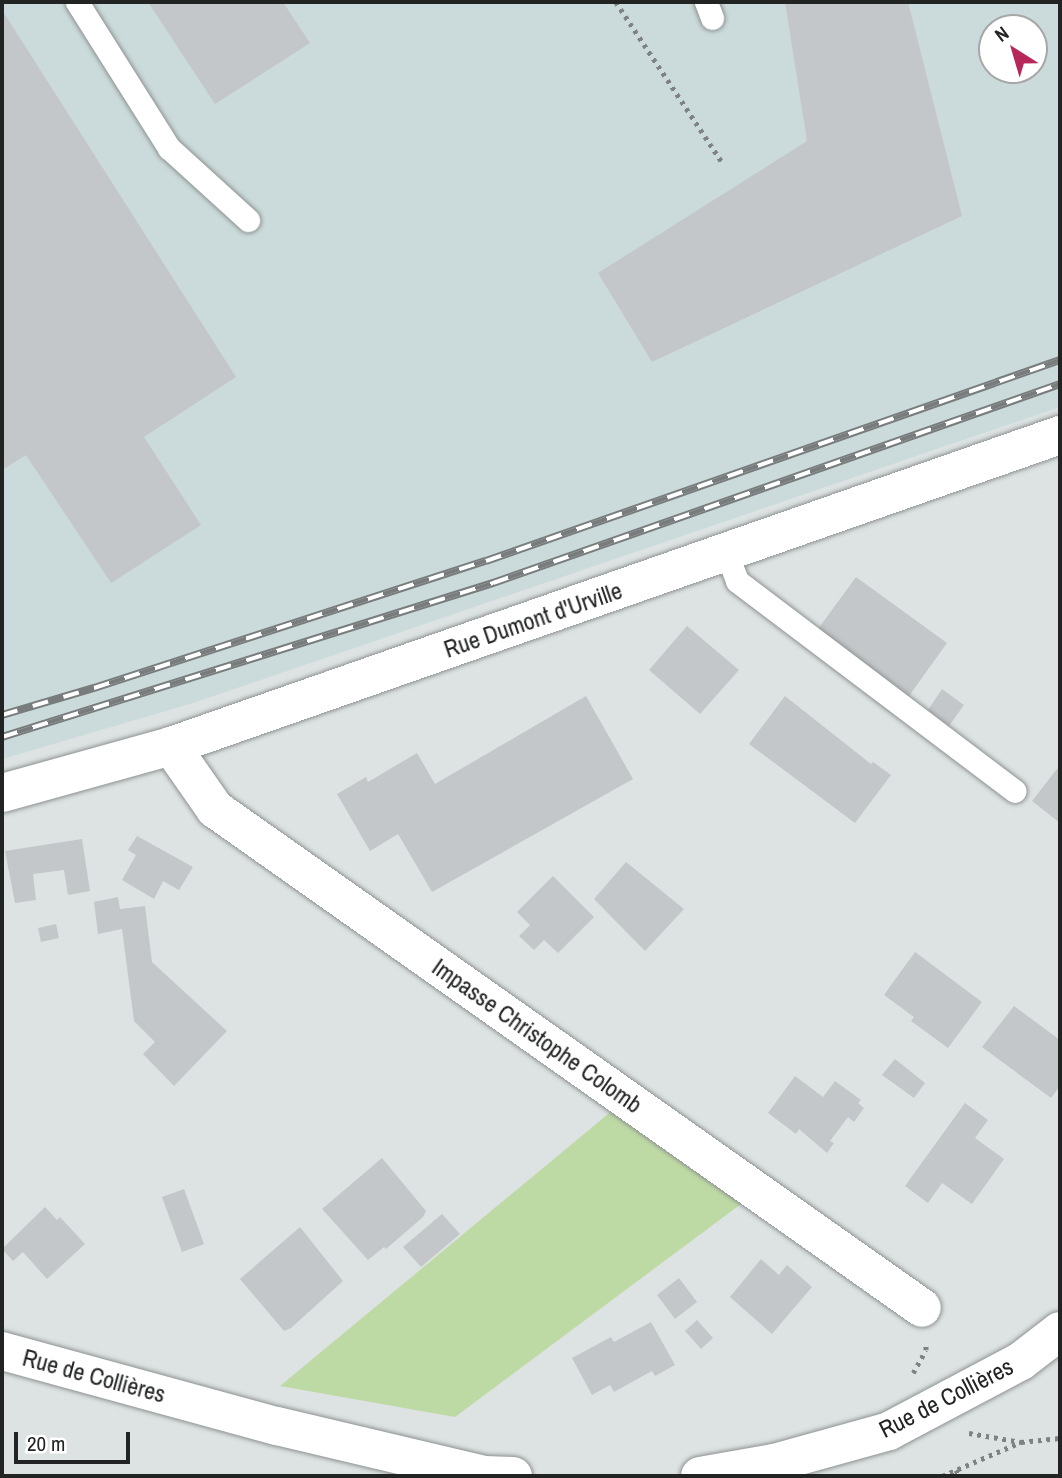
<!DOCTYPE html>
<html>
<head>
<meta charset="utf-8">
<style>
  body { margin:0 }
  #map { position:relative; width:1062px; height:1478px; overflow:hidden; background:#dde2e2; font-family:"Archivo Narrow",sans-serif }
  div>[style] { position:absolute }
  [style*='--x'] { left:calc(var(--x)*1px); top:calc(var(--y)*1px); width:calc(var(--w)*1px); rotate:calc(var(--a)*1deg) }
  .built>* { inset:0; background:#cbdada }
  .green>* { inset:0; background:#bedaa4 }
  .building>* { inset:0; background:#c3c7c9 }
  .path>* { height:4.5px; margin-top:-2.25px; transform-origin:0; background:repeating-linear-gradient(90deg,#7f8282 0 3.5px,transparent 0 8.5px) }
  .roads { filter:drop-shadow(0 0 2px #8d9292) drop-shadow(0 0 2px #8d9292) }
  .service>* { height:23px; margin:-11.5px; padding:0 11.5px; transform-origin:11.5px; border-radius:11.5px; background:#fff }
  .minor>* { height:38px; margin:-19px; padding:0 19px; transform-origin:19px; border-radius:19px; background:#fff }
  .tertiary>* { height:38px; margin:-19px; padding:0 19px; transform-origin:19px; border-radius:19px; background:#fff }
  .secondary>* { height:38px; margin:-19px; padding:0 19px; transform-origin:19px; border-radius:19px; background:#fff }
  .rail>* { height:8px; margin-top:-4px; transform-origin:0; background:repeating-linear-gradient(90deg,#fff 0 16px,#797c7c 0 32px); box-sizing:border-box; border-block:2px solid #797c7c }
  span { translate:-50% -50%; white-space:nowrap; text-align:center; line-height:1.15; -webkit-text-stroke:5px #fff; paint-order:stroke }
  .street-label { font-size:24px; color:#222424 }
  .frame { position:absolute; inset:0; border:4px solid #222424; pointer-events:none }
  .north { position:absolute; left:978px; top:14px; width:70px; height:70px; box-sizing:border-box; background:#fff; border:2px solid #a7a7a7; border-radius:50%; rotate:323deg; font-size:19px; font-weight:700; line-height:28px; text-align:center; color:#222424 }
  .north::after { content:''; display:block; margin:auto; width:24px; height:32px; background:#b62859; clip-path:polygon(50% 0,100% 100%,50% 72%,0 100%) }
  .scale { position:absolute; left:14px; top:1432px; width:116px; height:32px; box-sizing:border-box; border:4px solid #222424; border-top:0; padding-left:9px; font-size:21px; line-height:24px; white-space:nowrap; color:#222424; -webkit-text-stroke:5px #fff; paint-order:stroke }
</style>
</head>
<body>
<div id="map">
  <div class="built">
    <div style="clip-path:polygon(evenodd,2px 2px,1060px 2px,1060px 407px,193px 703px,2px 759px,2px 2px,992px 28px,1034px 28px,1034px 70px,992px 70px,992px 28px)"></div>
  </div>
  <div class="green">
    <div style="clip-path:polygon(613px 1110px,741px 1204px,455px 1417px,280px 1386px)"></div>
  </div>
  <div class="building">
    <div style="clip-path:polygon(148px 2px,283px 2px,310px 43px,215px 104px)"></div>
    <div style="clip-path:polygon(785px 2px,908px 2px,962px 216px,652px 362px,598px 273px,807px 141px)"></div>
    <div style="clip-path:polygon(2px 10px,236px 377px,144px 437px,201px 525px,111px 583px,26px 455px,2px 470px)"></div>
    <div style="clip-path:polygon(856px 577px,947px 643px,909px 696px,818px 629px)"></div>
    <div style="clip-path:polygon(687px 626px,739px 670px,700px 714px,649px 670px)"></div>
    <div style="clip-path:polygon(942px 689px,964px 705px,949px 726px,928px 710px)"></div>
    <div style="clip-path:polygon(586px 696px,633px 779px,432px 892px,398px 834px,370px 851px,337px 794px,366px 777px,368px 782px,417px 753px,435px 784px)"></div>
    <div style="clip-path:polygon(785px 696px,871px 764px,873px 762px,891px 775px,855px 823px,749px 744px)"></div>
    <div style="clip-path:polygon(1060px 765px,1060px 823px,1032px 801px)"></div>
    <div style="clip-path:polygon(137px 836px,193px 867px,179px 890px,163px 881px,154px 899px,122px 880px,136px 855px,128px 850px)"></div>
    <div style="clip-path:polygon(82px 839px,90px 891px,68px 895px,64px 870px,33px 874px,36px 900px,15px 903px,5px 851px)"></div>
    <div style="clip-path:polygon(626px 862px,684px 909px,645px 951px,594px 899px)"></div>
    <div style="clip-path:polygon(553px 876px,594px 917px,558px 953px,544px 940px,534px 950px,519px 936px,530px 925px,517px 912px)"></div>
    <div style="clip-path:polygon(118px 897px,120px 909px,145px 906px,152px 962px,227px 1031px,174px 1086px,143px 1054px,155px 1042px,134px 1021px,122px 929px,98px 934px,94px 902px)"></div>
    <div style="clip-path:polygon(56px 924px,59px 938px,41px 942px,38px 928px)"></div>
    <div style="clip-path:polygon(915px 952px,982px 1002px,948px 1048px,911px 1021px,914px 1017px,884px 995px)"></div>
    <div style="clip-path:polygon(1014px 1006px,1060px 1040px,1060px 1086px,1051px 1098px,982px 1047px)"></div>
    <div style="clip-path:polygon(895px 1059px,925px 1083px,914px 1098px,882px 1075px)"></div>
    <div style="clip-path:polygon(795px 1076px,823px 1097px,835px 1081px,861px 1100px,858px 1103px,864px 1108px,854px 1122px,848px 1117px,830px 1141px,834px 1143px,827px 1153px,799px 1129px,796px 1134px,768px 1113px)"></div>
    <div style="clip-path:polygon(965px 1103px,988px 1120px,975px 1138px,1004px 1159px,972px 1204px,942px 1183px,928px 1203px,905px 1186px)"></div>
    <div style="clip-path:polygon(382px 1158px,426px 1211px,423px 1217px,386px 1249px,384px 1247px,368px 1260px,322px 1209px)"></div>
    <div style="clip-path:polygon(184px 1189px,204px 1244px,182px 1252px,162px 1197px)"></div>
    <div style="clip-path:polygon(45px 1207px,57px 1220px,60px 1217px,85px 1244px,47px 1279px,23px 1252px,13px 1261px,2px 1249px)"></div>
    <div style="clip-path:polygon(442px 1214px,460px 1234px,421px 1267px,403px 1247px)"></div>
    <div style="clip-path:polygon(300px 1227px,343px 1281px,291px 1328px,284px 1331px,240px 1279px)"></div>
    <div style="clip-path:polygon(761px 1259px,779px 1275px,787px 1265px,812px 1287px,772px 1334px,730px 1297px)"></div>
    <div style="clip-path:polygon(679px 1278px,697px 1302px,675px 1319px,657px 1295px)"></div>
    <div style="clip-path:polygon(697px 1320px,713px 1338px,701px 1349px,685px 1331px)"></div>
    <div style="clip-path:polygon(651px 1322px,675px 1365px,655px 1376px,652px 1371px,614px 1392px,610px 1385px,592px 1395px,572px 1358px,611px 1337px,614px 1342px)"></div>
  </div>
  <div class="path">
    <div style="--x:616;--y:2;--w:192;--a:56.5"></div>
    <div style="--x:913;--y:1373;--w:26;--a:-61"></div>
    <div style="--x:926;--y:1350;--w:7;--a:-98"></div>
    <div style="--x:969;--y:1433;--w:53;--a:9.8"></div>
    <div style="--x:956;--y:1470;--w:7;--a:56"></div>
    <div style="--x:942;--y:1476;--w:86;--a:-23.3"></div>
    <div style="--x:1021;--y:1442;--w:39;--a:-6"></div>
  </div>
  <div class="roads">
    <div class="service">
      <div style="--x:77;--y:2;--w:173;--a:57.8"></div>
      <div style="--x:169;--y:148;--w:107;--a:42.3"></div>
      <div style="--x:706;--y:2;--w:17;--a:69"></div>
      <div style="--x:726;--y:552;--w:31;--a:69"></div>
      <div style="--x:737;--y:581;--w:348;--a:37.1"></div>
    </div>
    <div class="minor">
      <div style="--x:171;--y:746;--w:77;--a:55.1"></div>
      <div style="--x:215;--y:809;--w:865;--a:35.21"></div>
    </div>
    <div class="tertiary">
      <div style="--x:2;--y:793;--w:175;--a:-15.5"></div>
      <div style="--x:171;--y:746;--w:942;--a:-19.28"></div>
    </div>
    <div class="secondary">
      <div style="--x:2;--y:1351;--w:285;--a:15.3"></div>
      <div style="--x:277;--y:1426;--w:213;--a:13.3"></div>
      <div style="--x:484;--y:1475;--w:29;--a:2"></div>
      <div style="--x:700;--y:1476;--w:75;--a:-10"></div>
      <div style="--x:774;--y:1463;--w:119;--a:-15.5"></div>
      <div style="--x:889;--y:1431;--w:149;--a:-27.9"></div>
      <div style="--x:1021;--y:1361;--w:49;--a:-37.6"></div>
    </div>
  </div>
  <div class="rail">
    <div style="--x:2;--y:715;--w:96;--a:-16.4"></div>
    <div style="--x:94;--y:688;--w:412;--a:-18"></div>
    <div style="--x:486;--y:561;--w:608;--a:-19.3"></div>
    <div style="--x:2;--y:737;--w:515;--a:-17.41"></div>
    <div style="--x:493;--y:583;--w:601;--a:-19.34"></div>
  </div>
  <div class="street-label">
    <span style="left:533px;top:620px;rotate:-19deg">Rue Dumont d'Urville</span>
    <span style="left:537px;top:1036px;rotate:35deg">Impasse Christophe Colomb</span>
    <span style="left:94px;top:1376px;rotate:15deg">Rue de Collières</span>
    <span style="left:946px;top:1398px;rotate:-27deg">Rue de Collières</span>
  </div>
  <div class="frame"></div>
  <div class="north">N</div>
  <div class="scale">20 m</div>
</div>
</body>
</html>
